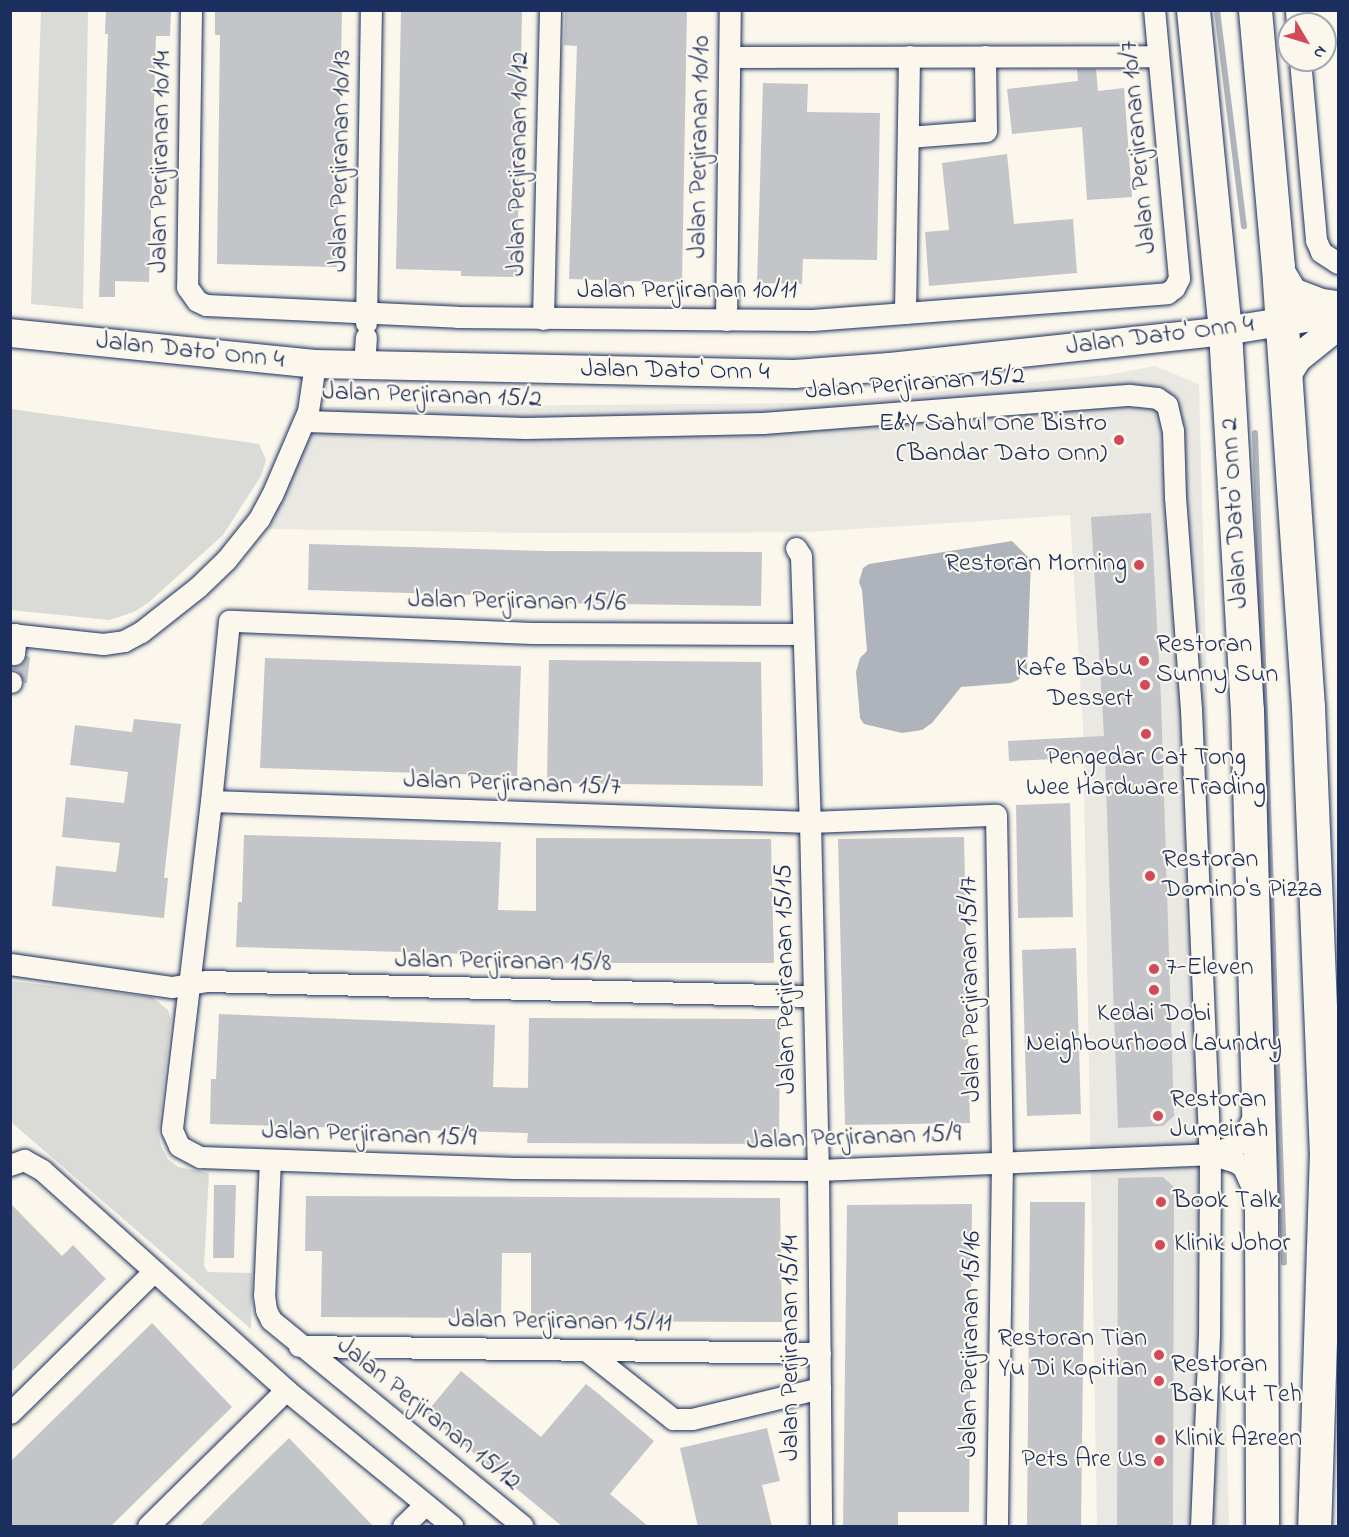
<!DOCTYPE html>
<html>
<head>
<meta charset="utf-8">
<style>
  body { margin:0 }
  #map { position:relative; width:1349px; height:1537px; overflow:hidden; background:#fbf7ec; font-family:"Indie Flower",sans-serif }
  div>[style] { position:absolute }
  [style*='--x'] { left:calc(var(--x)*1px); top:calc(var(--y)*1px); width:calc(var(--w)*1px); rotate:calc(var(--a)*1deg) }
  .built>* { inset:0; background:#eae8e2 }
  .green>* { inset:0; background:#dadad7 }
  .water>* { inset:0; background:#afb3bb }
  .stream>* { height:6px; margin:-3px; padding:0 3px; transform-origin:3px; border-radius:3px; background:#afb3bb }
  .building>* { inset:0; background:#c3c5c9 }
  .roads { filter:drop-shadow(0 0 2px #1b2f5e) drop-shadow(0 0 2px #1b2f5e) }
  .street>* { height:21px; margin:-10.5px; padding:0 10.5px; transform-origin:10.5px; border-radius:10.5px; background:#fbf7ec }
  .secondary>* { height:28px; margin:-14px; padding:0 14px; transform-origin:14px; border-radius:14px; background:#fbf7ec }
  .primary>* { height:33px; margin:-16.5px; padding:0 16.5px; transform-origin:16.5px; border-radius:16.5px; background:#fbf7ec }
  .dots>* { width:16px; height:16px; translate:-50% -50%; box-sizing:border-box; border:3px solid #fbf7ec; border-radius:50% }
  span { translate:-50% -50%; white-space:nowrap; text-align:center; line-height:1.15; -webkit-text-stroke:4.5px #fbf7ec; paint-order:stroke }
  .street-label { font-size:26px; color:#1b2f5e }
  .poi-label { font-size:26px; color:#1b2f5e }
  .right { translate:-100% -50%; text-align:right }
  .left { translate:0 -50%; text-align:left }
  .frame { position:absolute; inset:0; border:12px solid #1b2f5e; pointer-events:none }
  .north { position:absolute; left:1277px; top:12px; width:60px; height:60px; box-sizing:border-box; background:#fbf7ec; border:2px solid #a1a7b3; border-radius:50%; rotate:128deg; font-size:16px; font-weight:700; line-height:24px; text-align:center; color:#1b2f5e }
  .north::after { content:''; display:block; margin:auto; width:21px; height:27px; background:#d1495b; clip-path:polygon(50% 0,100% 100%,50% 72%,0 100%) }
</style>
</head>
<body>
<div id="map">
  <div class="built">
    <div style="clip-path:polygon(1155px 366px,1199px 384px,1229px 1526px,1097px 1526px,1083px 727px,1070px 515px,810px 532px,546px 533px,269px 529px,315px 407px,820px 403px,1107px 375px)"></div>
  </div>
  <div class="green">
    <div style="clip-path:polygon(41px 11px,88px 11px,83px 309px,31px 304px)"></div>
    <div style="clip-path:polygon(11px 409px,259px 444px,266px 460px,261px 476px,223px 535px,149px 602px,134px 612px,109px 620px,11px 610px)"></div>
    <div style="clip-path:polygon(11px 981px,152px 997px,168px 1010px,171px 1019px,158px 1133px,161px 1146px,168px 1159px,178px 1167px,209px 1173px,204px 1266px,208px 1272px,252px 1273px,251px 1329px,11px 1122px)"></div>
  </div>
  <div class="water">
    <div style="clip-path:polygon(1012px 541px,1031px 560px,1027px 669px,1018px 680px,1011px 683px,961px 687px,932px 723px,922px 730px,902px 733px,864px 724px,860px 718px,856px 672px,860px 658px,867px 651px,862px 590px,859px 582px,863px 568px,869px 564px)"></div>
  </div>
  <div class="stream">
    <div style="--x:1217;--y:10;--w:218;--a:82.9"></div>
    <div style="--x:1255;--y:433;--w:830;--a:88"></div>
  </div>
  <div class="building">
    <div style="clip-path:polygon(106px 10px,171px 12px,170px 36px,156px 36px,149px 282px,115px 281px,115px 297px,99px 297px,108px 34px,105px 34px)"></div>
    <div style="clip-path:polygon(215px 10px,342px 10px,337px 267px,217px 264px,220px 35px,215px 35px)"></div>
    <div style="clip-path:polygon(401px 10px,522px 10px,517px 277px,461px 276px,461px 271px,396px 269px)"></div>
    <div style="clip-path:polygon(565px 10px,687px 10px,682px 282px,624px 281px,624px 297px,603px 296px,603px 280px,569px 279px,577px 46px,564px 45px)"></div>
    <div style="clip-path:polygon(1077px 69px,1096px 69px,1098px 91px,1124px 88px,1132px 197px,1087px 200px,1082px 127px,1012px 134px,1007px 89px,1078px 81px)"></div>
    <div style="clip-path:polygon(763px 83px,808px 84px,807px 112px,880px 113px,877px 260px,803px 259px,802px 284px,757px 283px)"></div>
    <div style="clip-path:polygon(1007px 154px,1014px 224px,1073px 219px,1077px 273px,929px 286px,925px 232px,949px 230px,942px 163px)"></div>
    <div style="clip-path:polygon(1151px 513px,1161px 699px,1174px 1116px,1163px 1126px,1118px 1128px,1105px 757px,1009px 761px,1008px 741px,1104px 736px,1091px 517px)"></div>
    <div style="clip-path:polygon(309px 544px,546px 551px,762px 552px,761px 606px,545px 603px,545px 597px,308px 590px)"></div>
    <div style="clip-path:polygon(26px 656px,30px 657px,27px 683px,24px 683px,18px 671px,10px 669px,10px 666px,19px 666px,24px 662px)"></div>
    <div style="clip-path:polygon(265px 658px,521px 666px,517px 776px,260px 768px)"></div>
    <div style="clip-path:polygon(549px 660px,761px 662px,763px 786px,547px 783px)"></div>
    <div style="clip-path:polygon(134px 719px,181px 724px,164px 878px,168px 878px,164px 918px,52px 906px,56px 866px,116px 872px,120px 843px,62px 837px,66px 797px,124px 803px,128px 772px,70px 765px,75px 725px,132px 732px)"></div>
    <div style="clip-path:polygon(1070px 803px,1073px 917px,1018px 918px,1016px 805px)"></div>
    <div style="clip-path:polygon(244px 835px,501px 842px,498px 910px,536px 911px,536px 838px,771px 839px,774px 963px,539px 963px,539px 956px,236px 947px,238px 902px,242px 902px)"></div>
    <div style="clip-path:polygon(964px 837px,970px 1123px,845px 1125px,838px 839px)"></div>
    <div style="clip-path:polygon(1076px 948px,1081px 1114px,1027px 1116px,1022px 950px)"></div>
    <div style="clip-path:polygon(219px 1014px,495px 1025px,493px 1087px,528px 1088px,529px 1018px,780px 1019px,779px 1144px,527px 1143px,528px 1133px,210px 1124px,211px 1079px,216px 1079px)"></div>
    <div style="clip-path:polygon(1163px 1177px,1174px 1187px,1173px 1527px,1117px 1527px,1118px 1178px)"></div>
    <div style="clip-path:polygon(214px 1185px,236px 1185px,234px 1258px,213px 1258px)"></div>
    <div style="clip-path:polygon(306px 1196px,780px 1198px,782px 1322px,531px 1321px,531px 1253px,502px 1253px,501px 1318px,321px 1317px,322px 1251px,305px 1251px)"></div>
    <div style="clip-path:polygon(1030px 1202px,1085px 1202px,1081px 1527px,1027px 1527px)"></div>
    <div style="clip-path:polygon(10px 1203px,62px 1256px,73px 1245px,106px 1279px,10px 1373px)"></div>
    <div style="clip-path:polygon(972px 1204px,969px 1512px,898px 1512px,898px 1527px,843px 1527px,847px 1205px)"></div>
    <div style="clip-path:polygon(152px 1323px,232px 1407px,110px 1527px,10px 1527px,10px 1462px)"></div>
    <div style="clip-path:polygon(461px 1371px,541px 1437px,586px 1384px,600px 1395px,654px 1441px,610px 1494px,649px 1527px,563px 1527px,495px 1471px,426px 1413px)"></div>
    <div style="clip-path:polygon(767px 1428px,780px 1481px,762px 1485px,772px 1527px,698px 1527px,680px 1448px)"></div>
    <div style="clip-path:polygon(289px 1438px,374px 1527px,199px 1527px,236px 1490px)"></div>
  </div>
  <div class="roads">
    <div class="street">
      <div style="--x:191;--y:10;--w:277;--a:90.8"></div>
      <div style="--x:187;--y:287;--w:17;--a:54"></div>
      <div style="--x:197;--y:301;--w:10;--a:24"></div>
      <div style="--x:206;--y:305;--w:251;--a:2.7"></div>
      <div style="--x:457;--y:317;--w:355;--a:0.5"></div>
      <div style="--x:812;--y:320;--w:356;--a:-4.3"></div>
      <div style="--x:1167;--y:293;--w:9;--a:-36"></div>
      <div style="--x:1174;--y:288;--w:11;--a:-63"></div>
      <div style="--x:1179;--y:278;--w:269;--a:-95.3"></div>
      <div style="--x:1296;--y:10;--w:14;--a:86"></div>
      <div style="--x:730;--y:57;--w:428;--a:-0.1"></div>
      <div style="--x:1300;--y:60;--w:181;--a:84.9"></div>
      <div style="--x:1316;--y:240;--w:13;--a:67"></div>
      <div style="--x:1321;--y:252;--w:20;--a:33"></div>
      <div style="--x:908;--y:137;--w:78;--a:-4.4"></div>
      <div style="--x:986;--y:131;--w:75;--a:-90.8"></div>
      <div style="--x:905;--y:313;--w:257;--a:-89.1"></div>
      <div style="--x:543;--y:319;--w:309;--a:-88.7"></div>
      <div style="--x:726;--y:320;--w:310;--a:-89.3"></div>
      <div style="--x:366;--y:323;--w:313;--a:-89.1"></div>
      <div style="--x:364;--y:365;--w:28;--a:-86"></div>
      <div style="--x:305;--y:421;--w:220;--a:1.8"></div>
      <div style="--x:525;--y:428;--w:238;--a:-1.2"></div>
      <div style="--x:763;--y:423;--w:368;--a:-4.4"></div>
      <div style="--x:1130;--y:395;--w:27;--a:6"></div>
      <div style="--x:1157;--y:398;--w:12;--a:35"></div>
      <div style="--x:1167;--y:405;--w:26;--a:77"></div>
      <div style="--x:1173;--y:430;--w:67;--a:88.3"></div>
      <div style="--x:1175;--y:497;--w:213;--a:85.7"></div>
      <div style="--x:1191;--y:709;--w:445;--a:87.6"></div>
      <div style="--x:1210;--y:1154;--w:181;--a:90.3"></div>
      <div style="--x:1209;--y:1335;--w:191;--a:92.4"></div>
      <div style="--x:796;--y:548;--w:9;--a:58"></div>
      <div style="--x:801;--y:556;--w:266;--a:88.1"></div>
      <div style="--x:810;--y:822;--w:348;--a:88.7"></div>
      <div style="--x:818;--y:1170;--w:356;--a:89.5"></div>
      <div style="--x:10;--y:634;--w:94;--a:6.1"></div>
      <div style="--x:103;--y:644;--w:21;--a:-8"></div>
      <div style="--x:124;--y:641;--w:19;--a:-28"></div>
      <div style="--x:141;--y:632;--w:73;--a:-38.3"></div>
      <div style="--x:198;--y:587;--w:39;--a:-44"></div>
      <div style="--x:226;--y:560;--w:53;--a:-51.2"></div>
      <div style="--x:259;--y:519;--w:27;--a:-62"></div>
      <div style="--x:272;--y:495;--w:91;--a:-66.8"></div>
      <div style="--x:308;--y:411;--w:48;--a:-81.5"></div>
      <div style="--x:803;--y:634;--w:271;--a:-179.8"></div>
      <div style="--x:532;--y:633;--w:303;--a:-177.7"></div>
      <div style="--x:229;--y:621;--w:181;--a:95.7"></div>
      <div style="--x:211;--y:801;--w:331;--a:96.8"></div>
      <div style="--x:172;--y:1130;--w:17;--a:66"></div>
      <div style="--x:179;--y:1146;--w:24;--a:28"></div>
      <div style="--x:200;--y:1157;--w:315;--a:2"></div>
      <div style="--x:515;--y:1168;--w:303;--a:0.4"></div>
      <div style="--x:818;--y:1170;--w:392;--a:-2.3"></div>
      <div style="--x:1210;--y:1154;--w:27;--a:17"></div>
      <div style="--x:1236;--y:1162;--w:9;--a:36"></div>
      <div style="--x:1243;--y:1167;--w:27;--a:66"></div>
      <div style="--x:14;--y:654;--w:20;--a:-84"></div>
      <div style="--x:10;--y:682;--w:1;--a:0"></div>
      <div style="--x:211;--y:801;--w:599;--a:2.01"></div>
      <div style="--x:810;--y:822;--w:186;--a:-2.2"></div>
      <div style="--x:996;--y:815;--w:347;--a:89"></div>
      <div style="--x:1002;--y:1162;--w:364;--a:90.8"></div>
      <div style="--x:10;--y:964;--w:164;--a:8.1"></div>
      <div style="--x:172;--y:987;--w:34;--a:-10"></div>
      <div style="--x:205;--y:981;--w:609;--a:1.41"></div>
      <div style="--x:1210;--y:1154;--w:29;--a:-20"></div>
      <div style="--x:1237;--y:1144;--w:11;--a:-49"></div>
      <div style="--x:1244;--y:1136;--w:26;--a:-65"></div>
      <div style="--x:270;--y:1160;--w:135;--a:92.5"></div>
      <div style="--x:264;--y:1295;--w:15;--a:82"></div>
      <div style="--x:266;--y:1310;--w:11;--a:63"></div>
      <div style="--x:271;--y:1320;--w:325;--a:39.3"></div>
      <div style="--x:10;--y:1165;--w:15;--a:-20"></div>
      <div style="--x:24;--y:1160;--w:21;--a:29"></div>
      <div style="--x:42;--y:1170;--w:329;--a:42"></div>
      <div style="--x:286;--y:1390;--w:215;--a:39.3"></div>
      <div style="--x:299;--y:1346;--w:521;--a:0.77"></div>
      <div style="--x:587;--y:1351;--w:110;--a:38.3"></div>
      <div style="--x:673;--y:1419;--w:19;--a:0"></div>
      <div style="--x:692;--y:1419;--w:132;--a:-13.6"></div>
      <div style="--x:10;--y:1413;--w:202;--a:-44.6"></div>
      <div style="--x:148;--y:1526;--w:194;--a:-44.6"></div>
      <div style="--x:403;--y:1526;--w:30;--a:-44"></div>
    </div>
    <div class="secondary">
      <div style="--x:1278;--y:267;--w:29;--a:59"></div>
      <div style="--x:1293;--y:292;--w:30;--a:21"></div>
      <div style="--x:1321;--y:303;--w:17;--a:7"></div>
      <div style="--x:10;--y:333;--w:307;--a:5.8"></div>
      <div style="--x:315;--y:364;--w:479;--a:1.2"></div>
      <div style="--x:794;--y:374;--w:96;--a:-4.2"></div>
      <div style="--x:890;--y:367;--w:337;--a:-6.1"></div>
      <div style="--x:1225;--y:331;--w:114;--a:-9.1"></div>
      <div style="--x:1284;--y:380;--w:26;--a:-58"></div>
      <div style="--x:1298;--y:358;--w:51;--a:-38.7"></div>
    </div>
    <div class="primary">
      <div style="--x:1193;--y:10;--w:323;--a:84.3"></div>
      <div style="--x:1225;--y:331;--w:380;--a:86.7"></div>
      <div style="--x:1247;--y:710;--w:500;--a:88.4"></div>
      <div style="--x:1261;--y:1210;--w:316;--a:89.8"></div>
      <div style="--x:1255;--y:10;--w:258;--a:84.9"></div>
      <div style="--x:1278;--y:267;--w:441;--a:86.1"></div>
      <div style="--x:1308;--y:707;--w:444;--a:87.7"></div>
      <div style="--x:1326;--y:1151;--w:375;--a:91.8"></div>
    </div>
  </div>
  <div class="dots">
    <div style="left:1119px;top:440px;background:#d1495b"></div>
    <div style="left:1139px;top:565px;background:#d1495b"></div>
    <div style="left:1144px;top:661px;background:#d1495b"></div>
    <div style="left:1145px;top:685px;background:#d1495b"></div>
    <div style="left:1146px;top:734px;background:#d1495b"></div>
    <div style="left:1150px;top:876px;background:#d1495b"></div>
    <div style="left:1154px;top:969px;background:#d1495b"></div>
    <div style="left:1154px;top:990px;background:#d1495b"></div>
    <div style="left:1158px;top:1116px;background:#d1495b"></div>
    <div style="left:1161px;top:1202px;background:#d1495b"></div>
    <div style="left:1160px;top:1245px;background:#d1495b"></div>
    <div style="left:1159px;top:1355px;background:#d1495b"></div>
    <div style="left:1159px;top:1381px;background:#d1495b"></div>
    <div style="left:1160px;top:1440px;background:#d1495b"></div>
    <div style="left:1159px;top:1461px;background:#d1495b"></div>
  </div>
  <div class="street-label">
    <span style="left:701px;top:147px;rotate:-89deg">Jalan Perjiranan 10/10</span>
    <span style="left:1140px;top:147px;rotate:-95deg">Jalan Perjiranan 10/7</span>
    <span style="left:342px;top:161px;rotate:-89deg">Jalan Perjiranan 10/13</span>
    <span style="left:162px;top:162px;rotate:-89deg">Jalan Perjiranan 10/14</span>
    <span style="left:520px;top:164px;rotate:-89deg">Jalan Perjiranan 10/12</span>
    <span style="left:687px;top:292px">Jalan Perjiranan 10/11</span>
    <span style="left:1160px;top:337px;rotate:-7deg">Jalan Dato' Onn 4</span>
    <span style="left:190px;top:352px;rotate:6deg">Jalan Dato' Onn 4</span>
    <span style="left:675px;top:372px;rotate:1deg">Jalan Dato' Onn 4</span>
    <span style="left:915px;top:385px;rotate:-4deg">Jalan Perjiranan 15/2</span>
    <span style="left:432px;top:397px;rotate:2deg">Jalan Perjiranan 15/2</span>
    <span style="left:1236px;top:513px;rotate:-93deg">Jalan Dato' Onn 2</span>
    <span style="left:517px;top:603px;rotate:1deg">Jalan Perjiranan 15/6</span>
    <span style="left:512px;top:785px;rotate:2deg">Jalan Perjiranan 15/7</span>
    <span style="left:503px;top:963px;rotate:1deg">Jalan Perjiranan 15/8</span>
    <span style="left:787px;top:979px;rotate:-91deg">Jalan Perjiranan 15/15</span>
    <span style="left:972px;top:989px;rotate:-91deg">Jalan Perjiranan 15/17</span>
    <span style="left:369px;top:1136px;rotate:2deg">Jalan Perjiranan 15/9</span>
    <span style="left:854px;top:1139px;rotate:-2deg">Jalan Perjiranan 15/9</span>
    <span style="left:560px;top:1323px;rotate:1deg">Jalan Perjiranan 15/11</span>
    <span style="left:972px;top:1344px;rotate:-89deg">Jalan Perjiranan 15/16</span>
    <span style="left:792px;top:1348px;rotate:-90deg">Jalan Perjiranan 15/14</span>
    <span style="left:428px;top:1415px;rotate:39deg">Jalan Perjiranan 15/12</span>
  </div>
  <div class="poi-label">
    <span class="right" style="left:1107px;top:440px">E&amp;Y Sahul One Bistro<br>(Bandar Dato Onn)</span>
    <span class="right" style="left:1127px;top:565px">Restoran Morning</span>
    <span class="left" style="left:1156px;top:661px">Restoran<br>Sunny Sun</span>
    <span class="right" style="left:1133px;top:685px">Kafe Babu<br>Dessert</span>
    <span style="left:1146px;top:774px">Pengedar Cat Tong<br>Wee Hardware Trading</span>
    <span class="left" style="left:1162px;top:876px">Restoran<br>Domino's Pizza</span>
    <span class="left" style="left:1166px;top:969px">7-Eleven</span>
    <span style="left:1154px;top:1030px">Kedai Dobi<br>Neighbourhood Laundry</span>
    <span class="left" style="left:1170px;top:1116px">Restoran<br>Jumeirah</span>
    <span class="left" style="left:1173px;top:1202px">Book Talk</span>
    <span class="left" style="left:1174px;top:1245px">Klinik Johor</span>
    <span class="right" style="left:1147px;top:1355px">Restoran Tian<br>Yu Di Kopitian</span>
    <span class="left" style="left:1171px;top:1381px">Restoran<br>Bak Kut Teh</span>
    <span class="left" style="left:1174px;top:1440px">Klinik Azreen</span>
    <span class="right" style="left:1147px;top:1461px">Pets Are Us</span>
  </div>
  <div class="frame"></div>
  <div class="north">N</div>
</div>
</body>
</html>
